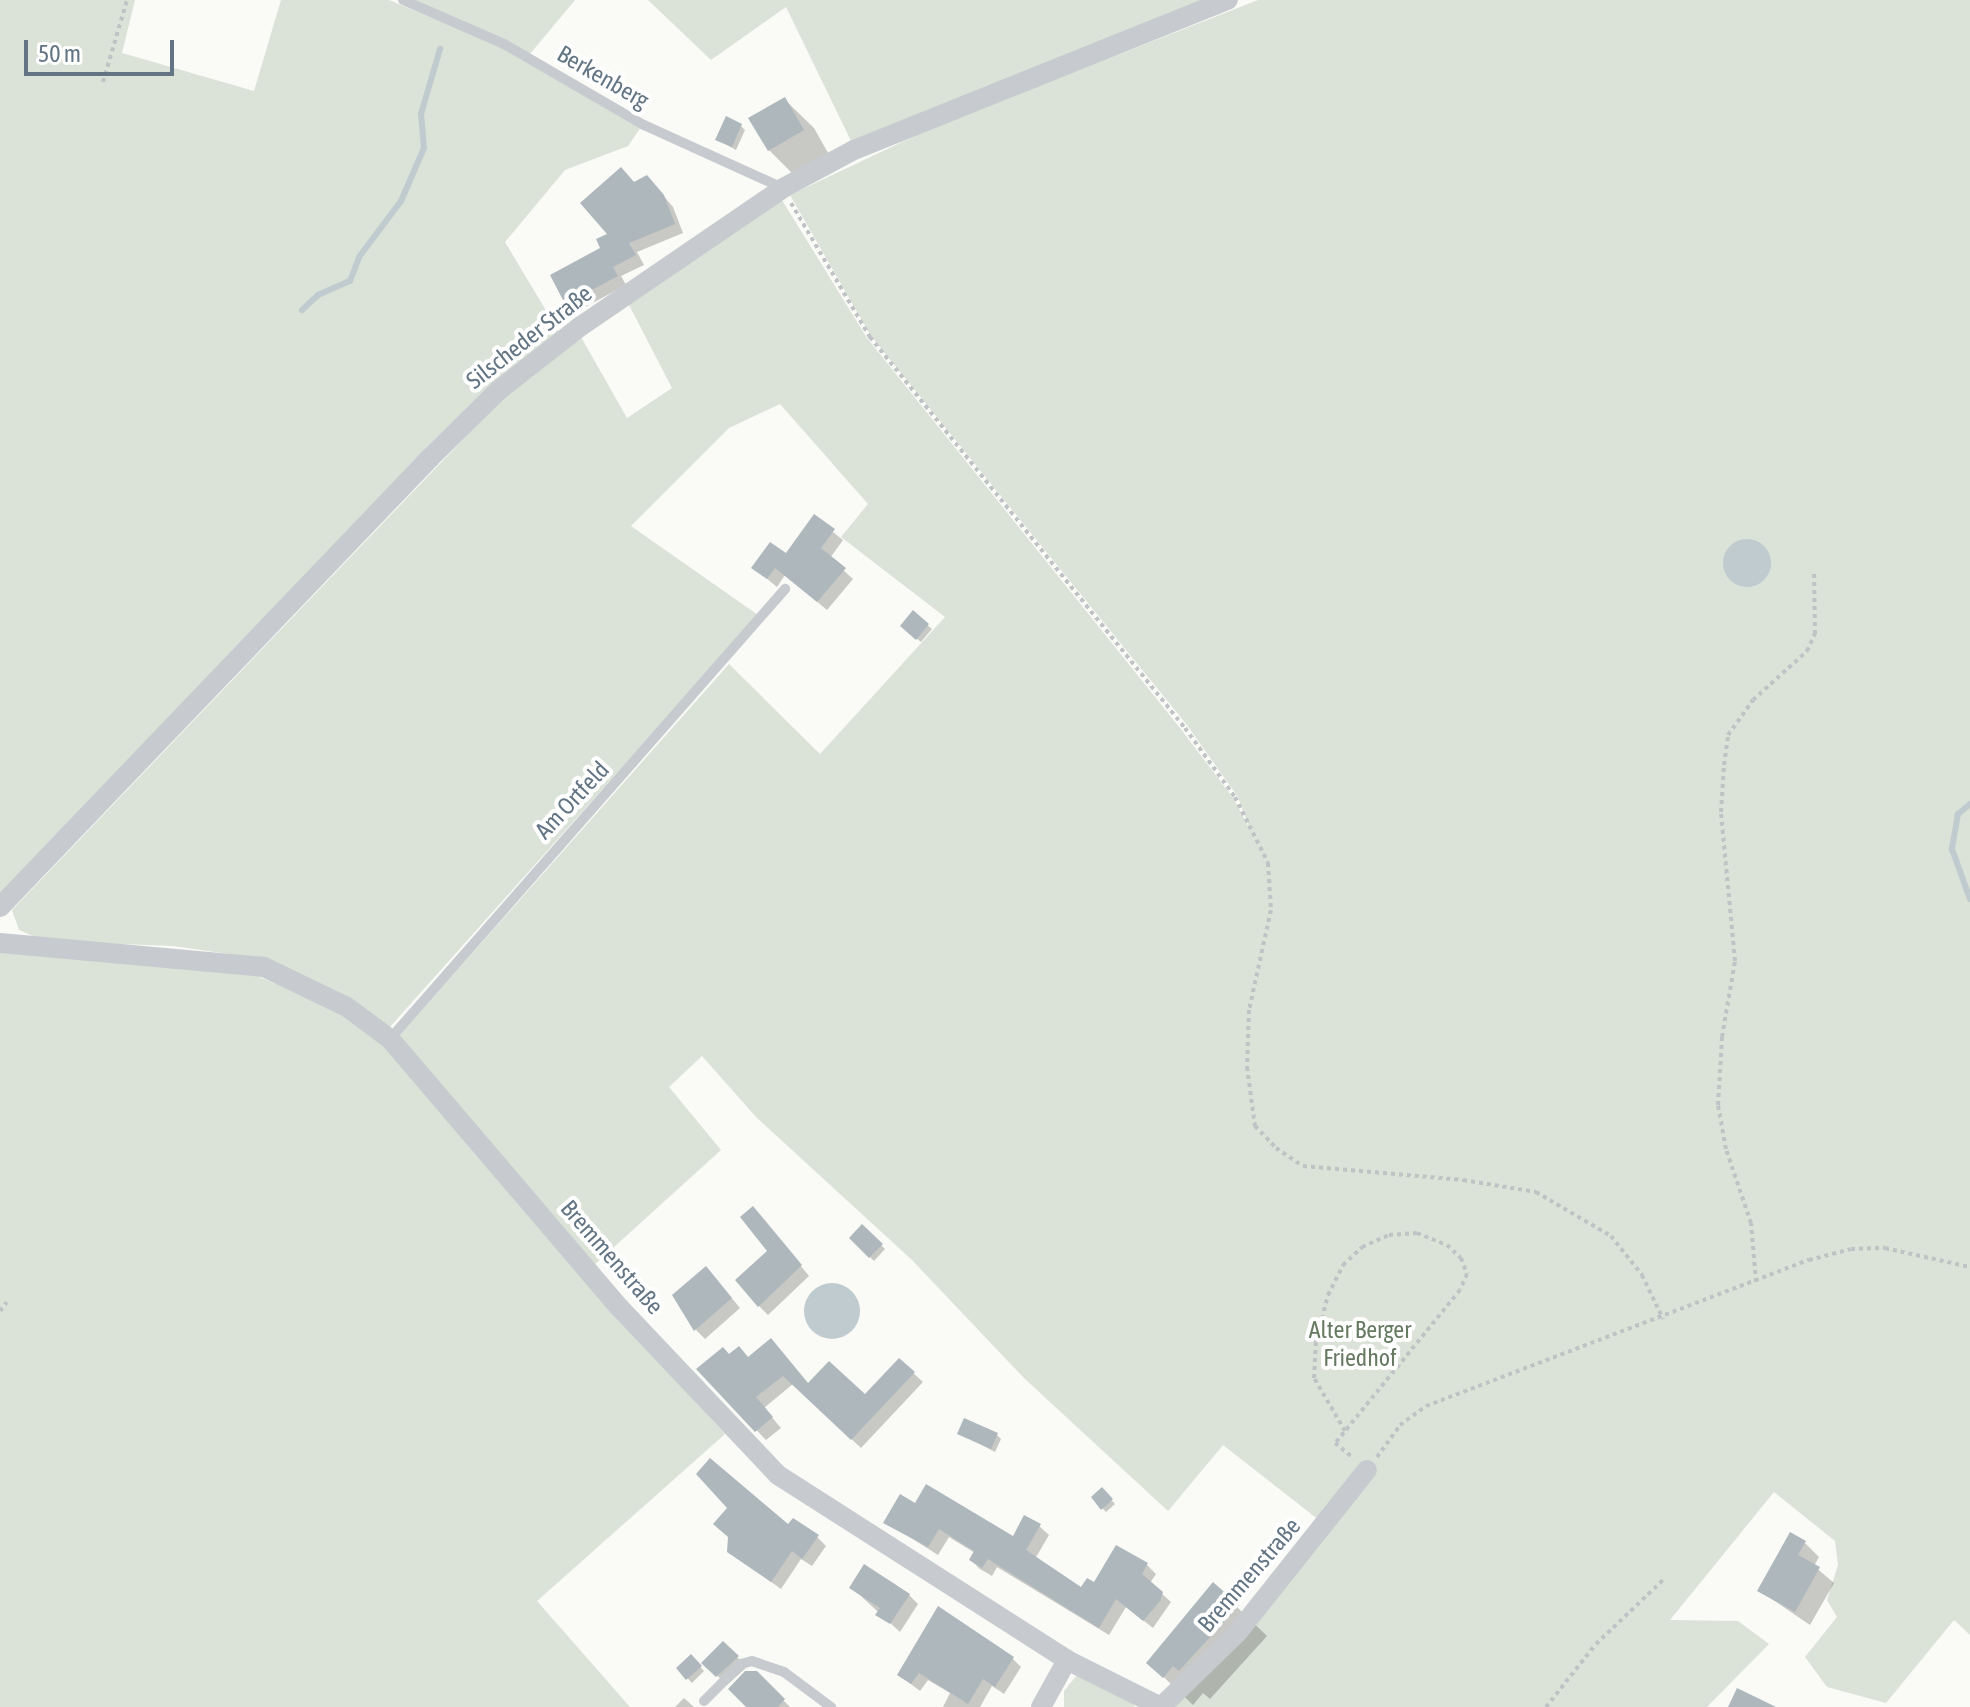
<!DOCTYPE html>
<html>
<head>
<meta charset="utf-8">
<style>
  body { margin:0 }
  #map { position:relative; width:1970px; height:1707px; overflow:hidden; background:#fafaf7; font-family:"Asap Condensed",sans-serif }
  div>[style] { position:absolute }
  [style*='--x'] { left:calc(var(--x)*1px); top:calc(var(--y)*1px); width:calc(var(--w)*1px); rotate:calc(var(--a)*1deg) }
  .green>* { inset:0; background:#dbe2d8 }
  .water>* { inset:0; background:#bfcbcf }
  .round { border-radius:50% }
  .shadow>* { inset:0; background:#0003 }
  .stream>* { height:6px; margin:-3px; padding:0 3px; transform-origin:3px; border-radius:3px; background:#bfcbcf }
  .building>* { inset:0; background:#adb7bc }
  .path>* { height:4px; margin-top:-2px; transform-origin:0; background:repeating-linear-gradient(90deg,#c0c3c5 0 4px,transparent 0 8px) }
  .service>* { height:10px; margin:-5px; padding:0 5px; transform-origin:5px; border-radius:5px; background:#c7cbcf }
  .minor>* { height:20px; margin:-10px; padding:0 10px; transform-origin:10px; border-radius:10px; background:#c7cbcf }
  span { translate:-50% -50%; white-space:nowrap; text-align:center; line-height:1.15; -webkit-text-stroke:8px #fff; paint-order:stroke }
  .street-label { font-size:24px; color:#637584 }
  .park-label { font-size:24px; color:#667a62 }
  .scale { position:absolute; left:24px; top:40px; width:150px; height:36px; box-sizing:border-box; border:4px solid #637584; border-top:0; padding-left:10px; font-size:24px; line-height:28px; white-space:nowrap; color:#637584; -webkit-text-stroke:6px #fff; paint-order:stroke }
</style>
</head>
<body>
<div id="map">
  <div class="green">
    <div style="clip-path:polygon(0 0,135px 0,122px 53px,254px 91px,281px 0,389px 0,519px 54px,641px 127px,628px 146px,565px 170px,505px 242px,560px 334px,0 894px)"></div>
    <div style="clip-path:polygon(406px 0,575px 0,530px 54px)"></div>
    <div style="clip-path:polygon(648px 0,1212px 0,853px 145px,786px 7px,711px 60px)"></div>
    <div style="clip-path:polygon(1258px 0,1970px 0,1970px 1635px,1954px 1620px,1886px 1703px,1827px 1687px,1805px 1657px,1837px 1617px,1827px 1600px,1838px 1565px,1835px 1541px,1774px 1492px,1670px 1620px,1738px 1621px,1769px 1644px,1707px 1707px,1170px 1707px,1324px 1524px,1223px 1445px,1168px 1511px,1025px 1379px,912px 1260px,757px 1118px,702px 1056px,669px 1087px,721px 1150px,592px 1267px,399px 1036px,729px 664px,820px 754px,945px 617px,841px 537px,868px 504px,780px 404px,729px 428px,631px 526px,758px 615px,389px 1028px,243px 956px,173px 946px,45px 941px,19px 930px,12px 910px,500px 401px,581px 337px,627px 418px,672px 388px,629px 305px,782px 200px,867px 338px,1180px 728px,1234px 799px,1250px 830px,1238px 797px,1187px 725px,871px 336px,790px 195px,936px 126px)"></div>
    <div style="clip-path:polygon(0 951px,247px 972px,325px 1004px,382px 1043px,618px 1318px,725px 1434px,537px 1601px,630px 1707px,0 1707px)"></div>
    <div style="clip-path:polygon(1077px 1675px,1133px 1703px,1135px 1707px,1064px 1707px,1064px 1691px)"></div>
  </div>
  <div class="water">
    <div class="round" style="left:1723px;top:539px;width:48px;height:48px"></div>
    <div class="round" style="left:804px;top:1283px;width:56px;height:56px"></div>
  </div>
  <div class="shadow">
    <div style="clip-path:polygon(784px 99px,814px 128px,832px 160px,798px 179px,769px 150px)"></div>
    <div style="clip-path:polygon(741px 126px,745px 130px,736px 150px,718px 140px)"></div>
    <div style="clip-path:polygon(634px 184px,656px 187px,673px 207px,683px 233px,637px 252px,644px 265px,621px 276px,626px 285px,576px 312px,566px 303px,603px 249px)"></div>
    <div style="clip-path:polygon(814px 517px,843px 540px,830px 558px,853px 579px,827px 610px,785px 575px,777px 587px,754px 568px,786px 556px)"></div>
    <div style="clip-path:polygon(913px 613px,932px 629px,921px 642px,906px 630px)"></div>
    <div style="clip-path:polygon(762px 1218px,809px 1276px,768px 1315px,759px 1306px,769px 1251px)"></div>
    <div style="clip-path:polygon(863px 1227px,885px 1249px,874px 1261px,851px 1238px)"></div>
    <div style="clip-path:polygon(715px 1278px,740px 1308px,705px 1339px,696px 1330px)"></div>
    <div style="clip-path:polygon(730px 1356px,809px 1385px,865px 1397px,899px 1360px,923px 1382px,861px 1448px,793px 1384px,764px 1408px,781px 1428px,766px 1440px,699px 1369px)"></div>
    <div style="clip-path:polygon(959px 1433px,997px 1435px,1001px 1439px,995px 1452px)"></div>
    <div style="clip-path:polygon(1102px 1490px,1115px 1504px,1106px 1512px,1093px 1498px)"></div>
    <div style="clip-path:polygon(916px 1505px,1013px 1539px,1039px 1526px,1049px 1535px,1035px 1559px,1082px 1590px,1147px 1565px,1156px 1574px,1150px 1583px,1171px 1602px,1153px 1628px,1126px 1607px,1109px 1635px,997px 1567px,992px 1576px,980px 1569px,971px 1560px,975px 1553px,949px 1537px,938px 1555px,886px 1522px)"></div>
    <div style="clip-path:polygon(788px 1527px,817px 1537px,826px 1546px,812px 1566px,801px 1559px,781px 1589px,730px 1552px,730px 1537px)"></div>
    <div style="clip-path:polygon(1805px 1543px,1819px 1557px,1814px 1566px,1834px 1583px,1810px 1625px,1760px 1591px)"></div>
    <div style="clip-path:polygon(851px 1587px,909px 1595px,918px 1604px,900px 1632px)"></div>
    <div style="clip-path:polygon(1237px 1607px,1267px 1636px,1210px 1699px,1203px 1693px,1193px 1705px,1149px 1663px)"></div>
    <div style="clip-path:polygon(723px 1643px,747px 1667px,727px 1685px,704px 1663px)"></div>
    <div style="clip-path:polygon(691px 1657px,704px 1671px,692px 1683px,678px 1668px)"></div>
    <div style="clip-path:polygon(1013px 1659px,1021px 1667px,1004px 1694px,992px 1686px,980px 1707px,943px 1707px,950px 1693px,928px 1680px,920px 1691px,899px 1675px)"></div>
    <div style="clip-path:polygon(752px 1672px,784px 1701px,790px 1707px,746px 1707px)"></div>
    <div style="clip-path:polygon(684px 1698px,694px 1707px,675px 1707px)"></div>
  </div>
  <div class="stream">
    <div style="--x:302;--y:310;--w:22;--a:-43"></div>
    <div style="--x:318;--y:295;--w:35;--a:-24"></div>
    <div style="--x:350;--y:281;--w:26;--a:-69"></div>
    <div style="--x:359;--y:257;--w:70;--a:-53.1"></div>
    <div style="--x:401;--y:201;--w:58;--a:-66.5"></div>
    <div style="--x:424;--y:148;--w:34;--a:-95"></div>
    <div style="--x:421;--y:114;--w:68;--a:-73.7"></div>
    <div style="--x:1970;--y:804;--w:16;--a:140"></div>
    <div style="--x:1958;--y:814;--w:36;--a:100"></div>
    <div style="--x:1952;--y:849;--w:53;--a:70.2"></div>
  </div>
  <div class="building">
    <div style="clip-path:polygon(785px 97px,804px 130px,768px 151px,748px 118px)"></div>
    <div style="clip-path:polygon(726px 116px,742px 124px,732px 147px,715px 140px)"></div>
    <div style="clip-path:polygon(621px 167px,634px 182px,647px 175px,664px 195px,675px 224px,629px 243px,636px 255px,613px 267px,618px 276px,565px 304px,550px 275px,600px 248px,596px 239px,607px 234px,580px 203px)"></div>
    <div style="clip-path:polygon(814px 514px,835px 529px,821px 548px,846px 568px,817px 602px,775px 568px,767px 579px,751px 568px,770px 542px,786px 553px)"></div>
    <div style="clip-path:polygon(913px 610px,929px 624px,916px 640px,900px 626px)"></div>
    <div style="clip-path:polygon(753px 1206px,802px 1265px,758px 1307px,735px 1280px,767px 1251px,740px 1217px)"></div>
    <div style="clip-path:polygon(862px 1224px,883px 1244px,869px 1258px,849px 1238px)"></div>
    <div style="clip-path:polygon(706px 1266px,732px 1298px,694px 1331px,672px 1295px)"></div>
    <div style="clip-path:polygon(771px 1338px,808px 1383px,829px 1361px,865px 1394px,899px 1358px,915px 1372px,851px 1440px,783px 1376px,756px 1397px,773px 1417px,755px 1432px,696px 1369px,723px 1347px,729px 1354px,739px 1346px,748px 1357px)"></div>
    <div style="clip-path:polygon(964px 1418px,998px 1433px,991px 1449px,957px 1434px)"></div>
    <div style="clip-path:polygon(710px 1458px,788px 1524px,793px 1518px,819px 1535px,802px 1559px,792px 1551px,771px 1582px,727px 1552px,728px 1537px,713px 1524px,727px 1508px,696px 1474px)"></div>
    <div style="clip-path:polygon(926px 1484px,1013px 1536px,1024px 1515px,1041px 1524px,1026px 1550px,1081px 1587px,1087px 1578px,1094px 1582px,1116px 1545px,1148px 1563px,1142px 1574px,1163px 1592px,1160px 1601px,1143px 1621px,1116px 1599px,1099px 1628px,988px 1559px,982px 1568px,969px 1560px,974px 1551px,939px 1529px,928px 1547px,883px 1523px,900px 1494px,915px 1503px)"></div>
    <div style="clip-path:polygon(1102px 1487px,1113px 1499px,1101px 1510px,1091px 1497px)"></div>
    <div style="clip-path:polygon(1790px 1532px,1806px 1541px,1798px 1555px,1820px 1567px,1795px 1612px,1757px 1591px)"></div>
    <div style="clip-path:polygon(864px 1564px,910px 1594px,890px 1624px,875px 1615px,880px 1608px,849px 1588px)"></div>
    <div style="clip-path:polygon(1213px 1582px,1239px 1605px,1179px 1671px,1173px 1666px,1163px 1678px,1146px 1663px)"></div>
    <div style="clip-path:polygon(938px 1606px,1014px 1657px,995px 1687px,983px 1679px,968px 1704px,919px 1673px,911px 1684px,897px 1675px)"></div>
    <div style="clip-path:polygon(723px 1641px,739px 1656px,716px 1677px,701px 1663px)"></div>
    <div style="clip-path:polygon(691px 1654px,702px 1666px,686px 1680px,676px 1668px)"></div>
    <div style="clip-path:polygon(745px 1671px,757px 1671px,785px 1699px,778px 1707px,746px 1707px,728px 1689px)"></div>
    <div style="clip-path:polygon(1737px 1688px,1776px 1707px,1728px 1707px)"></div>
  </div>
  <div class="path">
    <div style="--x:103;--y:82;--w:85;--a:-73.7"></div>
    <div style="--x:791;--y:203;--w:156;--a:59.5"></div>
    <div style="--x:870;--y:337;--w:502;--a:51.14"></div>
    <div style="--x:1185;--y:728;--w:85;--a:54.1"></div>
    <div style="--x:1235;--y:797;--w:74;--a:63.4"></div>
    <div style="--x:1268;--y:863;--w:47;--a:86.3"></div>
    <div style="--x:1271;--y:910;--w:102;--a:102.4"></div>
    <div style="--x:1249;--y:1010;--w:57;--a:92"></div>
    <div style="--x:1247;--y:1067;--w:60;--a:82.3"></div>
    <div style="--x:1255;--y:1126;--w:30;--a:46"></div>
    <div style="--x:1276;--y:1148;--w:32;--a:34"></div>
    <div style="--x:1303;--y:1166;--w:161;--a:5"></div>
    <div style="--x:1463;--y:1180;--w:74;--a:9.3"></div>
    <div style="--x:1536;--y:1192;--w:87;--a:30.4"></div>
    <div style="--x:1611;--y:1236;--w:50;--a:51.5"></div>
    <div style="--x:1642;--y:1275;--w:49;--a:64.5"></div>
    <div style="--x:1756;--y:1282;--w:59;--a:-94.8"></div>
    <div style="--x:1751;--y:1223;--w:78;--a:-108.7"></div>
    <div style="--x:1726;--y:1149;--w:45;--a:-100.3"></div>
    <div style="--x:1718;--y:1105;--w:68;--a:-86.6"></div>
    <div style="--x:1722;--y:1037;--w:77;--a:-80.3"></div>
    <div style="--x:1735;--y:961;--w:150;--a:-95.4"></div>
    <div style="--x:1721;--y:812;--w:47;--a:-86.3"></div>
    <div style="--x:1724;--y:765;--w:30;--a:-82"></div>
    <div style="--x:1728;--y:735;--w:43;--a:-54.5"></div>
    <div style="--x:1753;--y:700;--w:73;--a:-42.2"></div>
    <div style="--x:1807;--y:651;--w:19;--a:-65"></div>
    <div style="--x:1815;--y:634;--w:63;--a:-90.9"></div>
    <div style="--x:0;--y:1311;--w:11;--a:-52"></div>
    <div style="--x:1345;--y:1431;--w:61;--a:-120.3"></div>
    <div style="--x:1314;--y:1378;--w:36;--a:-87"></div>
    <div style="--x:1316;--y:1342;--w:49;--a:-75.7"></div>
    <div style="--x:1328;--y:1295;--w:34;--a:-63"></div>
    <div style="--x:1343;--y:1265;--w:26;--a:-43"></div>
    <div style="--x:1362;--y:1247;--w:30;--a:-24"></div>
    <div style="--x:1389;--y:1235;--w:28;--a:-4"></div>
    <div style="--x:1417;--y:1233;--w:32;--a:22"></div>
    <div style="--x:1447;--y:1245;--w:19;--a:43"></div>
    <div style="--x:1461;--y:1258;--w:17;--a:69"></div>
    <div style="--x:1467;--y:1274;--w:17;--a:114"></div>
    <div style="--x:1460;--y:1290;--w:198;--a:129.2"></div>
    <div style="--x:1335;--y:1443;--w:22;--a:39"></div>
    <div style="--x:1377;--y:1457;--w:39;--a:-54"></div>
    <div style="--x:1400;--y:1425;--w:32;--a:-36"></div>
    <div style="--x:1426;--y:1406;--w:410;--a:-20.9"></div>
    <div style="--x:1809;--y:1260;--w:43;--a:-14.7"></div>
    <div style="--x:1851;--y:1249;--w:34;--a:-2"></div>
    <div style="--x:1885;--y:1248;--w:87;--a:12.6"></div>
    <div style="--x:1546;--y:1707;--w:80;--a:-51.6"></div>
    <div style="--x:1596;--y:1644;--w:95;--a:-43.7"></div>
  </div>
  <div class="service">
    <div style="--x:403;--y:0;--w:110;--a:23.5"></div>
    <div style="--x:504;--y:44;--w:162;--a:30.1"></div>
    <div style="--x:644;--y:125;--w:153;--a:24.4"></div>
    <div style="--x:390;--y:1039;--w:599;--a:-48.72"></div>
    <div style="--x:704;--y:1701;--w:52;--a:-45"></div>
    <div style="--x:741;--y:1664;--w:11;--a:-15"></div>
    <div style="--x:752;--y:1661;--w:34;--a:19"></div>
    <div style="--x:784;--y:1672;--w:59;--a:36.7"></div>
  </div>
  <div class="minor">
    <div style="--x:0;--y:907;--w:622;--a:-46.24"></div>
    <div style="--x:430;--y:458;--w:97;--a:-44.6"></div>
    <div style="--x:499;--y:390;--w:104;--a:-38"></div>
    <div style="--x:581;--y:326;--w:245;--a:-34.3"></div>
    <div style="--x:783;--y:188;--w:81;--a:-28.2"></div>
    <div style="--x:854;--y:150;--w:403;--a:-21.9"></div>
    <div style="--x:0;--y:943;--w:265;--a:5.2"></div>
    <div style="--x:264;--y:967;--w:92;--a:25.7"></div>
    <div style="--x:347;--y:1007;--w:54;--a:36.7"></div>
    <div style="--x:390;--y:1039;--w:354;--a:49.5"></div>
    <div style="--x:620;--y:1308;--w:230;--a:46.6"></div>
    <div style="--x:778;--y:1475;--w:343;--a:32.6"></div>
    <div style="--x:1067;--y:1660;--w:105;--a:26.6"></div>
    <div style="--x:1041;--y:1707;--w:54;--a:-61"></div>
    <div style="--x:1161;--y:1707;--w:107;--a:-44.2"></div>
    <div style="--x:1238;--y:1632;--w:207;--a:-51.5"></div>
  </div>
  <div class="street-label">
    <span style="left:603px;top:77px;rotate:30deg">Berkenberg</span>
    <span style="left:529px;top:337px;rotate:-38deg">Silscheder Straße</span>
    <span style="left:572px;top:800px;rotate:-47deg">Am Ortfeld</span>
    <span style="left:612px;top:1257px;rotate:49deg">Bremmenstraße</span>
    <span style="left:1249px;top:1575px;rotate:-49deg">Bremmenstraße</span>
  </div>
  <div class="park-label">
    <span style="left:1360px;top:1344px">Alter Berger<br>Friedhof</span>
  </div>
  <div class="scale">50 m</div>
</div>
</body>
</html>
